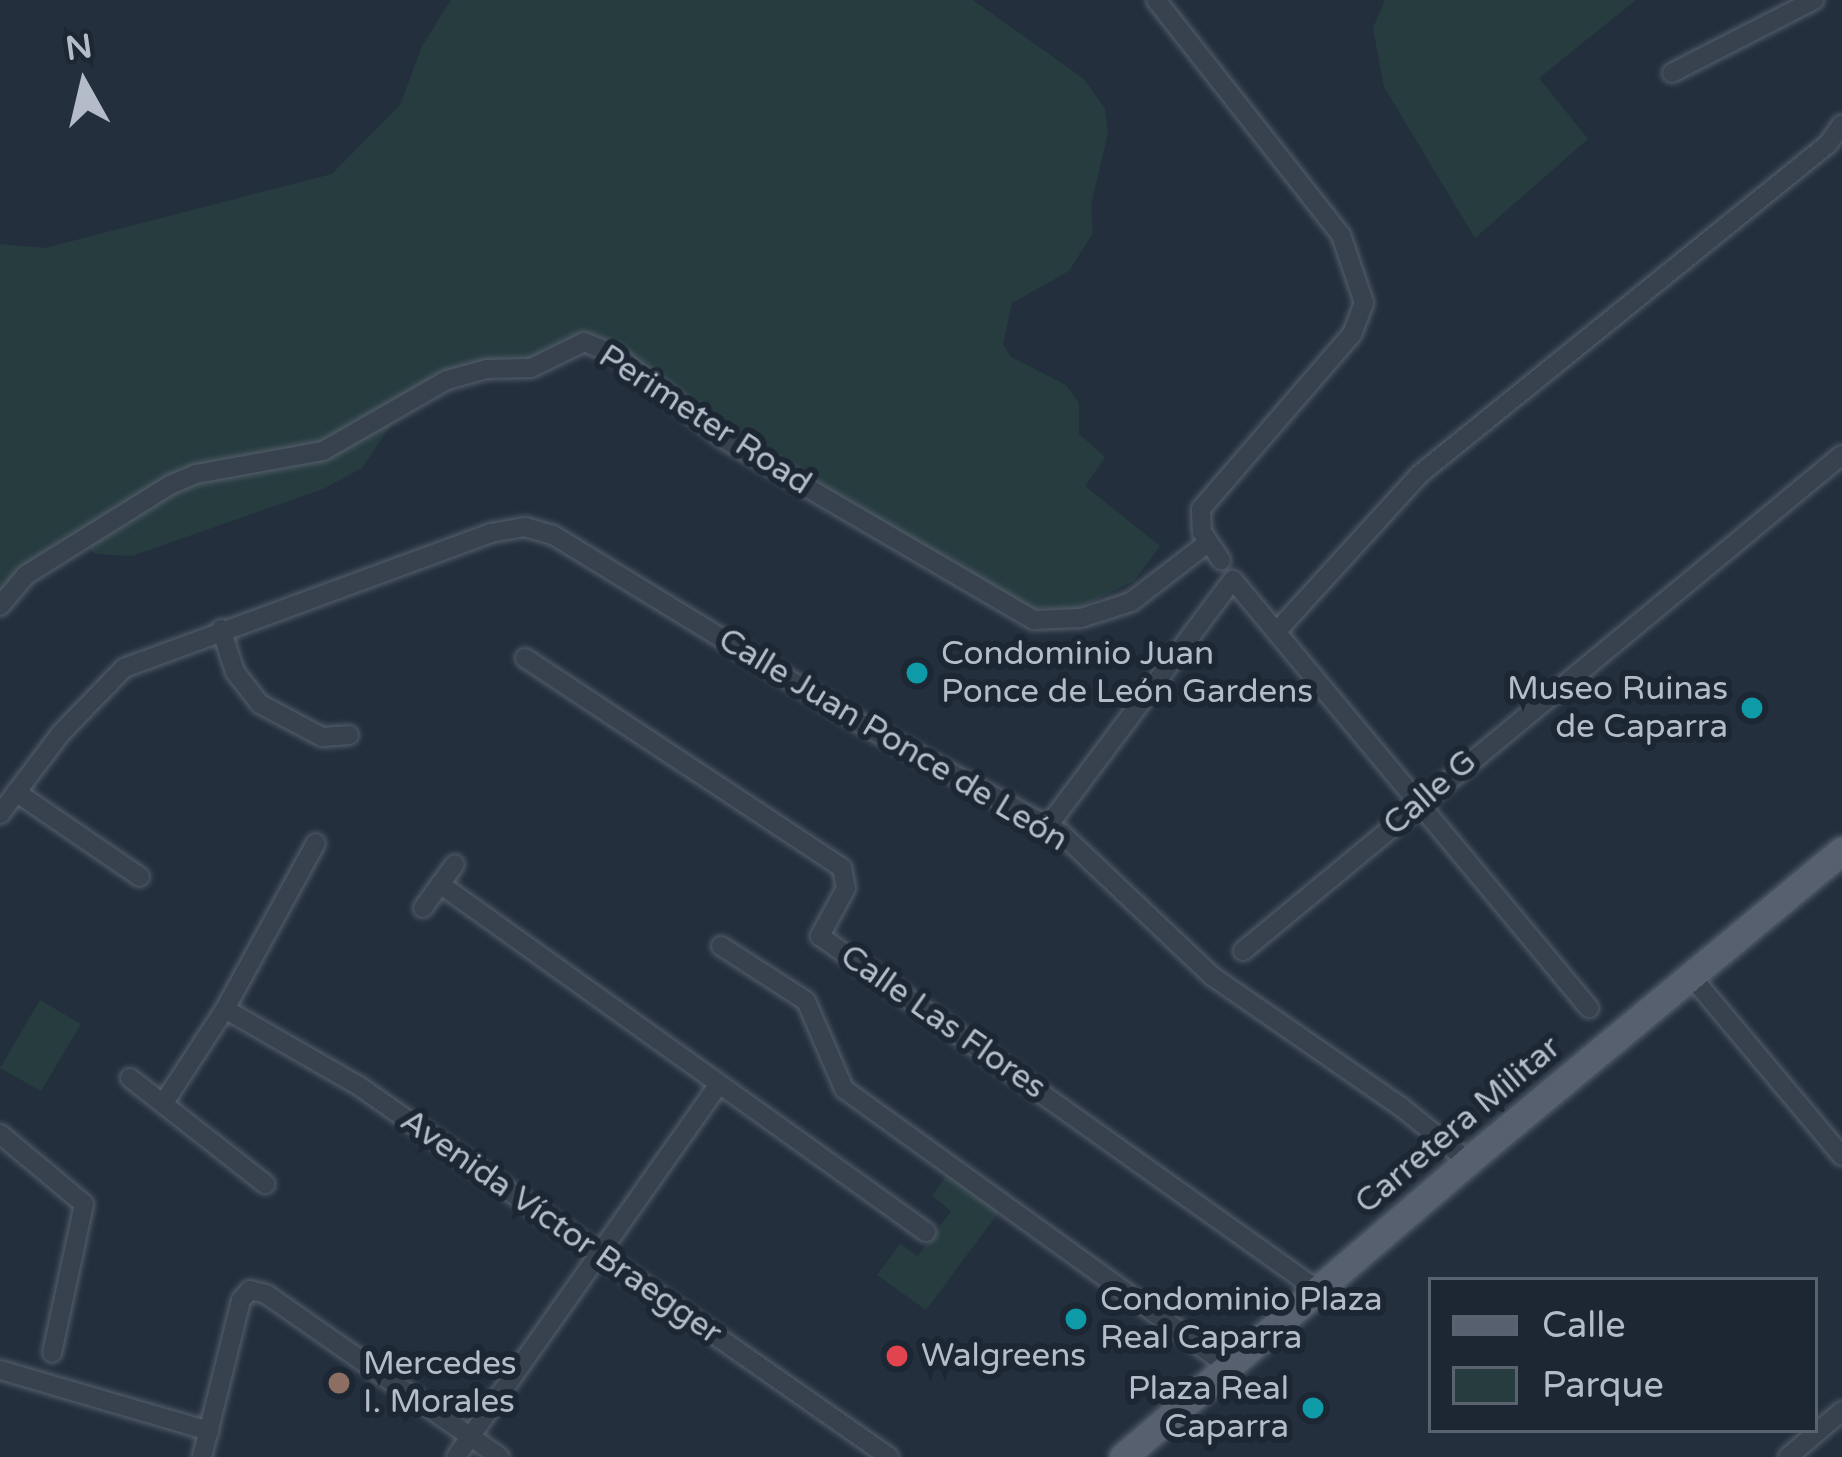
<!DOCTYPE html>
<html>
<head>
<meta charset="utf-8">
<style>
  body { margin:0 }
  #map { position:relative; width:1842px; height:1457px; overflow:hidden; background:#242f3e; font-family:"Varela Round",sans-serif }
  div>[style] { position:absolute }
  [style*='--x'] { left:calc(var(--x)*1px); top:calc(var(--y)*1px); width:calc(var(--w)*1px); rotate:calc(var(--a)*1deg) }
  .green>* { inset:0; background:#263c3f }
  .roads { filter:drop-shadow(0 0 3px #565f6c) drop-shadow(0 0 3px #565f6c) }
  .street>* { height:18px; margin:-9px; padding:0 9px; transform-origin:9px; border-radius:9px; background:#38414e }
  .primary>* { height:27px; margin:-13.5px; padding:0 13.5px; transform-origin:13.5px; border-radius:13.5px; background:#56606e }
  .dots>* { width:33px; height:33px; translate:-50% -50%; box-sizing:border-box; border:6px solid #1d2633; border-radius:50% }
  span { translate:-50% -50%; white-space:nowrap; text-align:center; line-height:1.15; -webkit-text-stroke:12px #1d2633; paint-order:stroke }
  .street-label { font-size:33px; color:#b4bcc9 }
  .poi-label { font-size:33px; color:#b4bcc9 }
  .left { translate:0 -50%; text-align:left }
  .right { translate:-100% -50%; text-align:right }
  .legend { position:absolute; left:1428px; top:1277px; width:390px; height:156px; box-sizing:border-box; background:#1d2633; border:3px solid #59626f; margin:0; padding:15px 21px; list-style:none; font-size:36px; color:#b4bcc9 }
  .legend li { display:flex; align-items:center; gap:24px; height:60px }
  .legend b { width:60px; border:3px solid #59626f }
  .north { position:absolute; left:24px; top:24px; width:120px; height:120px; -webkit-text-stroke:9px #1d2633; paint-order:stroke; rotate:352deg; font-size:33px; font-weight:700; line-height:48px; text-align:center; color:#b4bcc9 }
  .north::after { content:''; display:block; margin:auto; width:42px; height:54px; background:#b4bcc9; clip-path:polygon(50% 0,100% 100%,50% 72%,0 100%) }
</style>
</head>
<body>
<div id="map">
  <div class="green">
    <div style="clip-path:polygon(451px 0,973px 0,1084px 79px,1105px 109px,1108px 133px,1091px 205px,1093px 233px,1069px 271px,1012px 303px,1003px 344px,1011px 357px,1066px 385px,1079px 403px,1079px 434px,1105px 457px,1085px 486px,1160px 546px,1134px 581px,1077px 609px,1027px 608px,694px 411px,621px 346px,598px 339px,527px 369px,445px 388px,398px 414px,362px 468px,323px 489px,132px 556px,95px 554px,77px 533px,23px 566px,0 594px,0 244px,45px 248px,332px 174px,400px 105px,422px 46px)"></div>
    <div style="clip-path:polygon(1385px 0,1636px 0,1539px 78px,1588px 139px,1475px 238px,1384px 87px,1373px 28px)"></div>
    <div style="clip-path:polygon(40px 1000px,81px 1024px,41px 1091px,0 1068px)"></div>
    <div style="clip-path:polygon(950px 1170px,1002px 1208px,926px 1310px,877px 1275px,900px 1244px,918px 1256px,951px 1211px,932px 1196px)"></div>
  </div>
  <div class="roads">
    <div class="street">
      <div style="--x:1156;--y:0;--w:299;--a:51.8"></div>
      <div style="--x:1341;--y:235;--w:72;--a:71.3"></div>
      <div style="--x:1364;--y:303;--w:33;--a:111"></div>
      <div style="--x:1352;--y:334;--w:231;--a:130.8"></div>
      <div style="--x:1201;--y:509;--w:23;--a:88"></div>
      <div style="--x:1202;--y:532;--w:34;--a:56"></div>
      <div style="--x:1672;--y:73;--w:160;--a:-27.2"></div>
      <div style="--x:0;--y:606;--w:40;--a:-50"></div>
      <div style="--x:26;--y:575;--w:170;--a:-32"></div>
      <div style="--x:170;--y:485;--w:28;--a:-23"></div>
      <div style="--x:196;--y:474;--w:129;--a:-10.3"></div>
      <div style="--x:323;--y:451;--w:143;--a:-29.8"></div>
      <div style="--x:447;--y:380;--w:41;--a:-15.4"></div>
      <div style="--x:487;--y:369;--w:44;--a:-1.3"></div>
      <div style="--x:531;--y:368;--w:59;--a:-26.1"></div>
      <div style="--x:584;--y:342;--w:35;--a:22"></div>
      <div style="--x:616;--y:355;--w:137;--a:37.9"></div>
      <div style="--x:724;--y:439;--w:359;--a:30.3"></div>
      <div style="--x:1034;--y:620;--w:47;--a:-2.4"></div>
      <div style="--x:1081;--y:618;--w:52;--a:-17.7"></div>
      <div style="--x:1131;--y:602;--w:98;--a:-37.6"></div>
      <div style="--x:221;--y:629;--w:45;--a:72"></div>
      <div style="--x:235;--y:672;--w:41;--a:52"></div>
      <div style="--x:260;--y:704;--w:70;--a:28"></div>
      <div style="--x:322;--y:737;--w:27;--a:-4"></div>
      <div style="--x:1278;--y:630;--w:211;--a:-47.7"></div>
      <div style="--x:1420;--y:474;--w:525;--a:-38.97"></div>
      <div style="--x:1828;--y:144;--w:24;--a:-55"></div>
      <div style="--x:525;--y:658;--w:380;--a:33.5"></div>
      <div style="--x:842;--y:868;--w:20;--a:79"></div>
      <div style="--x:846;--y:888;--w:55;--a:118.4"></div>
      <div style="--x:820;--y:936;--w:612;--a:35.43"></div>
      <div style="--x:16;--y:792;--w:150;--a:34.4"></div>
      <div style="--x:0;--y:814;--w:101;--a:-53"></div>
      <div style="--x:61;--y:733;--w:91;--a:-45.9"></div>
      <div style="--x:124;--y:668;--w:391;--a:-20.2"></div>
      <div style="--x:491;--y:533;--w:35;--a:-10"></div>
      <div style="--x:525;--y:527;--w:29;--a:16"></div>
      <div style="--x:553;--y:535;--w:366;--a:31.5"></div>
      <div style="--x:865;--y:726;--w:225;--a:28.7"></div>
      <div style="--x:1062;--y:834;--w:207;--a:43.4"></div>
      <div style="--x:1212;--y:976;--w:229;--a:34.7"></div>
      <div style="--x:1400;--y:1106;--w:87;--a:39"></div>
      <div style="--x:1048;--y:826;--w:308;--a:-53.1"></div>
      <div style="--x:1233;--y:580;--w:557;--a:50.25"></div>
      <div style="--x:440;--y:884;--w:598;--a:35.6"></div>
      <div style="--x:423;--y:908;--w:54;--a:-54"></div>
      <div style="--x:721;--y:946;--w:101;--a:32.9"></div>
      <div style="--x:806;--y:1001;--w:96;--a:66.6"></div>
      <div style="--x:844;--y:1089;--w:475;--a:35.8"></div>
      <div style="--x:1243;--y:951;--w:778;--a:-39.63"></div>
      <div style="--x:1691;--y:976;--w:235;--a:50"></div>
      <div style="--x:225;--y:1009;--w:155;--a:29.9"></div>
      <div style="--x:359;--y:1086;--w:647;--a:34.99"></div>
      <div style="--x:130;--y:1078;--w:172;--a:38.1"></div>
      <div style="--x:163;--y:1104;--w:113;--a:-56.9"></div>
      <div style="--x:225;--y:1009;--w:189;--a:-61.3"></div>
      <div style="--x:0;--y:1134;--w:109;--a:39.8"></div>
      <div style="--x:84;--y:1204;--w:152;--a:102.1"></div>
      <div style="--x:0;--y:1370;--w:218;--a:16.3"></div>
      <div style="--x:202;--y:1457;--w:162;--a:-76"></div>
      <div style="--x:241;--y:1300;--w:13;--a:-48"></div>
      <div style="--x:250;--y:1290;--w:16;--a:14"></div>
      <div style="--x:266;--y:1294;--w:285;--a:34.9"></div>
      <div style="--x:456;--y:1457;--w:456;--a:-54.8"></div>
      <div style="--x:1788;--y:1457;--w:71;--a:-40.4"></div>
    </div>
    <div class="primary">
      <div style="--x:1123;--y:1457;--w:455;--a:-40.6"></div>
      <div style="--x:1468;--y:1161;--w:486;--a:-39.7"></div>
    </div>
  </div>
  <div class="dots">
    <div style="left:917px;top:673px;background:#0f9aa8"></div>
    <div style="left:1752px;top:708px;background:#0f9aa8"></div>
    <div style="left:1076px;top:1319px;background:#0f9aa8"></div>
    <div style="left:897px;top:1356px;background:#e0444e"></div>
    <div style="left:339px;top:1383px;background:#8d6e63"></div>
    <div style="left:1313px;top:1408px;background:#0f9aa8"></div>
  </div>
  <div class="street-label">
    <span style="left:705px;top:420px;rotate:33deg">Perimeter Road</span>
    <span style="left:893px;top:740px;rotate:31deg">Calle Juan Ponce de León</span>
    <span style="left:1430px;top:793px;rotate:-41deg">Calle G</span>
    <span style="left:943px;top:1022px;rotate:35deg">Calle Las Flores</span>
    <span style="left:1458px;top:1125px;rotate:-40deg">Carretera Militar</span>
    <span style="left:561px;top:1227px;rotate:35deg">Avenida Víctor Braegger</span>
  </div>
  <div class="poi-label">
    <span class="left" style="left:941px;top:673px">Condominio Juan<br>Ponce de León Gardens</span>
    <span class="right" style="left:1728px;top:708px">Museo Ruinas<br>de Caparra</span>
    <span class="left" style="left:1100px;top:1319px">Condominio Plaza<br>Real Caparra</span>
    <span class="left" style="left:921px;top:1356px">Walgreens</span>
    <span class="left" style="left:363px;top:1383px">Mercedes<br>I. Morales</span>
    <span class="right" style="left:1289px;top:1408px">Plaza Real<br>Caparra</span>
  </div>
  <ul class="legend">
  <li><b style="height:15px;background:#56606e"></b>Calle</li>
  <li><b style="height:33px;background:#263c3f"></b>Parque</li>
  </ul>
  <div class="north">N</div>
</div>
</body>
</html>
